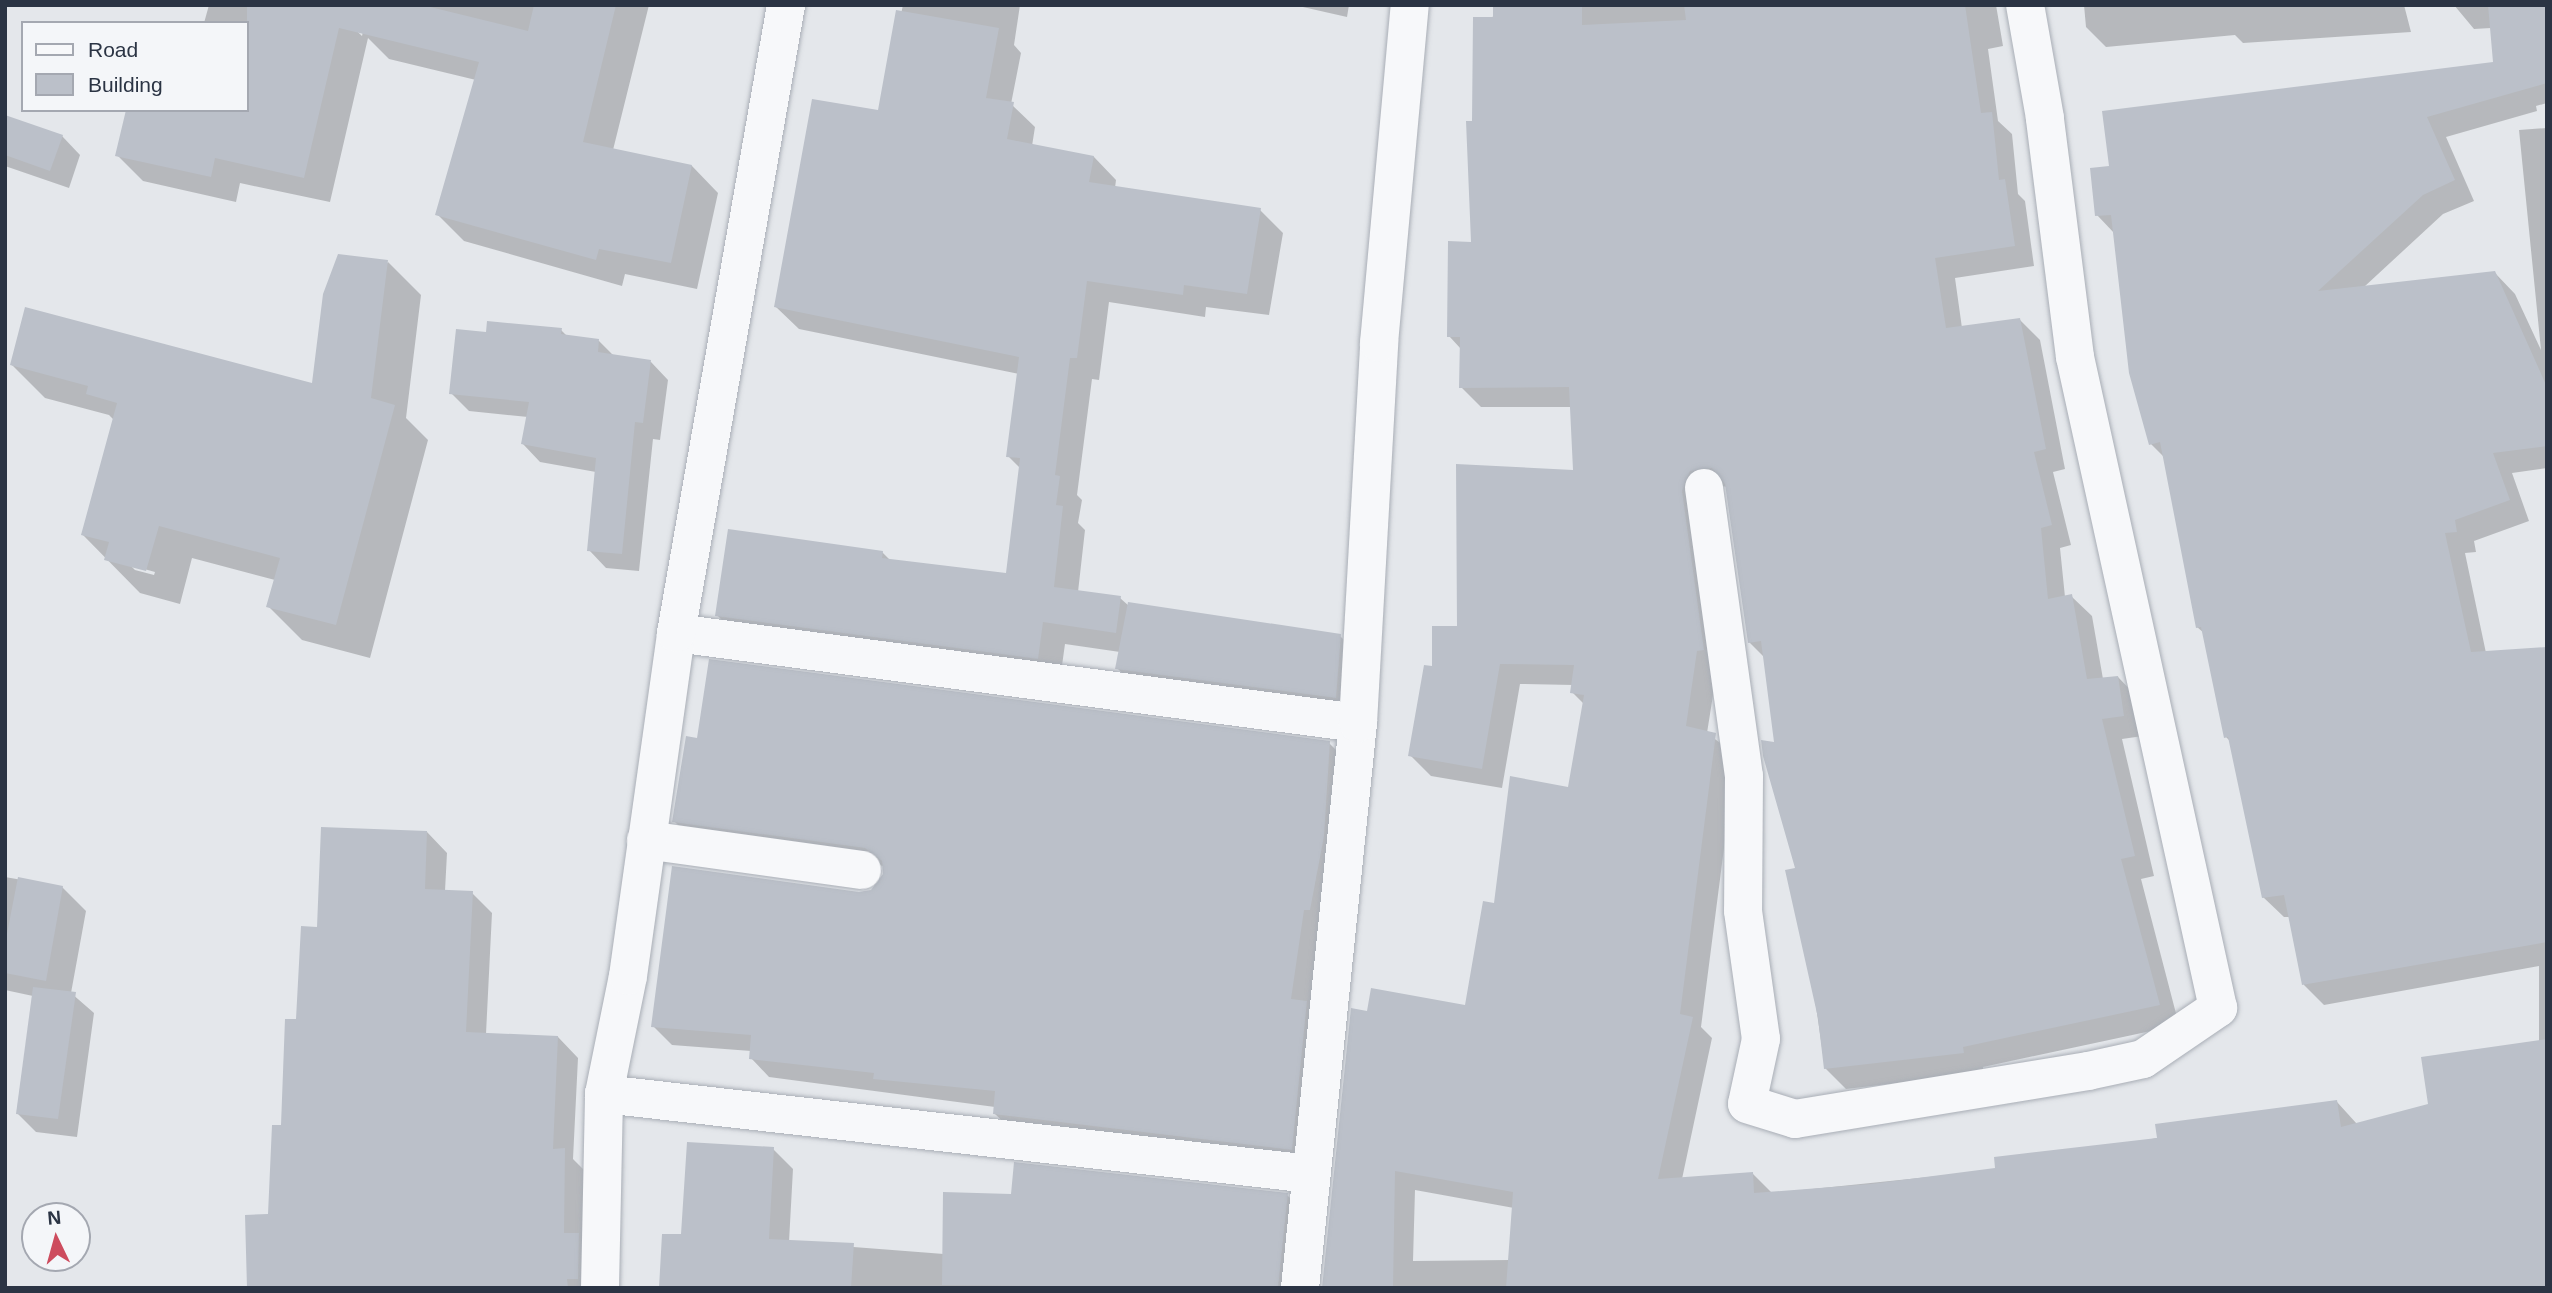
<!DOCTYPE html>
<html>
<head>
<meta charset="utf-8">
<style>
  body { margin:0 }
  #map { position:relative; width:2552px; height:1293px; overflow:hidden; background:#e4e7eb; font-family:Arial,sans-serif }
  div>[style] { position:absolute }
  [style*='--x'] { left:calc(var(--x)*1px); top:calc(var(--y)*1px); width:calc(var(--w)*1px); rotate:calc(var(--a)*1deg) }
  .shadow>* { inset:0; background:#0003 }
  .building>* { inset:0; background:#bbc0c9 }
  .roads { filter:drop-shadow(0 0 2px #a9aeb6) drop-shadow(0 0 2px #a9aeb6) }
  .minor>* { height:38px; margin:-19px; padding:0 19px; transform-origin:19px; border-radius:19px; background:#f7f8fa }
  span { translate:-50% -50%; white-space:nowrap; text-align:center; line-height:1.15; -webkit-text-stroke:6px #f4f6f9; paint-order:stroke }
  .frame { position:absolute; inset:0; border:7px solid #2b3444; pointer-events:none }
  .legend { position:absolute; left:21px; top:21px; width:228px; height:91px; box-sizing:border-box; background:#f4f6f9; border:2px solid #a4a8b1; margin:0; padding:9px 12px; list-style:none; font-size:21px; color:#2b3444 }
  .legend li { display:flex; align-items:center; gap:14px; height:35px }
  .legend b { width:35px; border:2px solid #a4a8b1 }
  .north { position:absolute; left:21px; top:1202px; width:70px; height:70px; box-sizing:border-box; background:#f4f6f9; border:2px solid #a4a8b1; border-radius:50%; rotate:355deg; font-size:19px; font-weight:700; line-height:28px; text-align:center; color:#2b3444 }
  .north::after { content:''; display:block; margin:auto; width:24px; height:32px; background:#cd4c5e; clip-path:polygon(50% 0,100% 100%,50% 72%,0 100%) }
</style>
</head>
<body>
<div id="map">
  <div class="shadow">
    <div style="clip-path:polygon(209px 5px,297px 5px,341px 16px,362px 36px,369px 5px,649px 5px,613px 150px,692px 166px,718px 193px,697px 289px,625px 274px,622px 286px,464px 241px,437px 214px,476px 80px,389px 59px,368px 38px,330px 202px,240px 183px,236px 202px,143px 181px,117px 155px,247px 110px,247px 23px,204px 23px)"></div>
    <div style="clip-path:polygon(903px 5px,1020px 5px,1014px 45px,1021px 53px,1011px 104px,1035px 127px,1032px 146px,1094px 157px,1116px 180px,1115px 188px,1260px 210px,1283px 233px,1269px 315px,1206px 307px,1205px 317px,1109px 302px,1099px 380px,1092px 379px,1077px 495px,1082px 500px,1078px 523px,1085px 530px,1078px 592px,1120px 598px,1129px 606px,1340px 636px,1356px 652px,1352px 713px,1133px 684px,1117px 668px,1120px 652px,1065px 644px,1060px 680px,739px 638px,717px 615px,882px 552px,891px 561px,1007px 575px,1020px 468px,1008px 456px,1019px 374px,799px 329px,776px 307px,879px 112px)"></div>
    <div style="clip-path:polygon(1294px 5px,1349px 5px,1347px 17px)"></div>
    <div style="clip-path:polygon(evenodd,1495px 5px,1996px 5px,2003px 46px,1988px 49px,1998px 121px,2012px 134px,2018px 194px,2025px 201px,2034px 266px,1955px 278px,1962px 328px,2020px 320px,2040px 340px,2065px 469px,2053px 472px,2071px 545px,2060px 548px,2065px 597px,2071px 596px,2092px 616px,2103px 679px,2118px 677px,2138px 698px,2143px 736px,2122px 739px,2154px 876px,2141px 879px,2179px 1025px,1983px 1067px,1983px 1073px,1846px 1089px,1825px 1068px,1765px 658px,1749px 642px,1728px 487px,1721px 486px,1717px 670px,1707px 733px,1736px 755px,1701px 1027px,1712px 1038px,1682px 1179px,1753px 1174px,1772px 1193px,1997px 1170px,2337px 1102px,2357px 1124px,2430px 1106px,2539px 1042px,2539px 966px,2324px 1005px,2304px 985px,2290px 917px,2284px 917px,2263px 897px,2231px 742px,2226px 737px,2204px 633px,2197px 627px,2165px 458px,2151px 444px,2115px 234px,2097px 215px,2111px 168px,2495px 67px,2491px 28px,2474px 29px,2454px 5px,2547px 5px,2547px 103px,2536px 106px,2537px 111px,2446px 137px,2474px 201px,2443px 214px,2364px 287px,2495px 273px,2515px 294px,2541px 350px,2519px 130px,2547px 128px,2547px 468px,2512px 473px,2529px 521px,2474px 541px,2476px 552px,2465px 553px,2486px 653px,2547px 649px,2547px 1288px,1324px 1288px,1368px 1013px,1466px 1007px,1495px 905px,1570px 789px,1585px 705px,1572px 692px,1573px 685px,1520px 684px,1502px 788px,1431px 776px,1410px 755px,1433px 668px,1575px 472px,1572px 407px,1481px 407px,1461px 387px,1461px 349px,1449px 336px,1473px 243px,1473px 122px,1495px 5px,1415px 1190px,1514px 1208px,1510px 1260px,1413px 1261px,1415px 1190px)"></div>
    <div style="clip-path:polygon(2084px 5px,2404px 5px,2411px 32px,2243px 43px,2235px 35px,2106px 47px,2086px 27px)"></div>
    <div style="clip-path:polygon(5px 116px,62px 136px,80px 155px,69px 188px,5px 166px)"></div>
    <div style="clip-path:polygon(evenodd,388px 262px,421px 295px,406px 418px,428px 440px,370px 658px,302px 640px,268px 606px,275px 580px,192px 558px,180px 604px,140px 593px,83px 535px,114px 420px,109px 415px,45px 398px,12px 365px,313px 385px,388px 262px,130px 565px,155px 572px,154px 575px,135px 570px,130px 565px)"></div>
    <div style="clip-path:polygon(561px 330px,568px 337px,599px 341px,614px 356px,651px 362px,668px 380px,660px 440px,653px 439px,639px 571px,606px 568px,589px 550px,596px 472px,540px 462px,523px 444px,528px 417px,469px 411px,451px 393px,487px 334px)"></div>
    <div style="clip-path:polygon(1329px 743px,1348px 762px,1310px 1168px,1014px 1132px,995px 1114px,995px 1107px,769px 1077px,751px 1058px,751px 1051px,672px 1045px,653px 1026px,872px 892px,885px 874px,884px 866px,693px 840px,674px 821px)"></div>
    <div style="clip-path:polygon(427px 832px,447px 853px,445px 891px,472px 893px,492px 913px,486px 1034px,558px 1037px,578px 1058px,573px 1159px,584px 1170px,598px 1288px,249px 1288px,270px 1216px,297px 1021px,319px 929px)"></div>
    <div style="clip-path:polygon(5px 877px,62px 887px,86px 911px,71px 993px,94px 1013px,77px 1137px,36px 1132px,17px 1113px,33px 996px,5px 990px)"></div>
    <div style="clip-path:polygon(773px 1149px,793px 1169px,789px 1242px,944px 1254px,1287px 1195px,1307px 1215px,1302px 1288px,661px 1288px,683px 1236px)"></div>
  </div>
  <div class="building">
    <div style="clip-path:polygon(247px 5px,422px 5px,528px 31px,534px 5px,616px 5px,583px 142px,692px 165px,671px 263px,599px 249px,596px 260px,435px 215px,479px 62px,339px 28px,304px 178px,215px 158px,211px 177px,115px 156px,126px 110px,247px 110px)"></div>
    <div style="clip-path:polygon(1493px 5px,1582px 5px,1582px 25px,1686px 20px,1684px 5px,1965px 5px,1981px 113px,1992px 112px,1999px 180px,2005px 179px,2015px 246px,1935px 258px,1946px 328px,2020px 318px,2046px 449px,2034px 452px,2052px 525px,2041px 528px,2048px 599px,2072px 594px,2087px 679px,2118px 676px,2124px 716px,2102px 719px,2135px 856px,2121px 859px,2160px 1005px,1963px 1047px,1964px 1053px,1824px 1069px,1818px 1018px,1785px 870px,1795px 868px,1763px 756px,1761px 740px,1774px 742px,1761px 641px,1748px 643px,1725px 484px,1712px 468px,1690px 471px,1682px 491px,1704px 650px,1697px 651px,1686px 726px,1716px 733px,1680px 1014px,1693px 1017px,1658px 1179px,1753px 1172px,1754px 1193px,1871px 1184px,1995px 1168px,1994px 1157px,2157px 1138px,2155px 1124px,2337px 1100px,2341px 1127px,2428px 1104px,2421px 1057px,2547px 1039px,2547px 1288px,1506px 1288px,1513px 1192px,1395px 1171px,1393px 1288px,1322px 1288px,1351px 1008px,1367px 1011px,1371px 988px,1465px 1005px,1483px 901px,1494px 903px,1510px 776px,1568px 787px,1584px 695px,1570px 693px,1574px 665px,1500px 664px,1482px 769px,1408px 756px,1424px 665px,1432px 666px,1432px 626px,1457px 626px,1456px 464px,1573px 470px,1569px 387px,1459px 388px,1460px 337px,1447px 337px,1448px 241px,1471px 242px,1466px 121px,1472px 121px,1473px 17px,1493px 17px)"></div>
    <div style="clip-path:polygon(2488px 5px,2547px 5px,2547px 83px,2427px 117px,2455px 180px,2423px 195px,2318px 291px,2495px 271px,2547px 387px,2547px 446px,2493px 453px,2510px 500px,2455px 520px,2457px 532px,2445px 533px,2471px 652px,2547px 647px,2547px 942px,2302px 985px,2284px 895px,2262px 898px,2228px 737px,2224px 738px,2201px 627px,2196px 628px,2160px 442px,2149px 445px,2129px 373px,2111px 215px,2095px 216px,2090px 168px,2109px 166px,2102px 111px,2493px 62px)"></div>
    <div style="clip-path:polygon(896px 10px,999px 28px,986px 98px,1014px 102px,1007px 139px,1094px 156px,1089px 182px,1261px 208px,1247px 294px,1184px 285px,1183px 295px,1087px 281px,1077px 358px,1070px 358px,1055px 475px,1060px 476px,1056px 505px,1063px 506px,1054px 587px,1121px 596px,1116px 633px,1043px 622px,1038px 659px,715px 616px,728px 529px,883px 551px,882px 558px,1006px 573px,1020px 458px,1006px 457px,1019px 357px,774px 307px,812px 99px,878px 110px)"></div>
    <div style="clip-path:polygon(5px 115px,63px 135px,50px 171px,5px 155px)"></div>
    <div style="clip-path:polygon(338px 254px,388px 260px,371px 398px,395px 405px,336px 625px,266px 607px,280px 558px,159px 526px,146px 571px,104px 560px,109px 542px,81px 535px,117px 403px,86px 394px,88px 386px,10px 365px,25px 307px,312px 383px,323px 294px)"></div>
    <div style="clip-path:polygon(487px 321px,562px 328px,561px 334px,599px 339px,598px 352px,651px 360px,643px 423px,635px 422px,622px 554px,587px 551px,596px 458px,521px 444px,529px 402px,449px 394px,456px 329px,486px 332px)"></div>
    <div style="clip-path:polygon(1128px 602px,1341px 634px,1336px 698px,1115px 669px)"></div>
    <div style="clip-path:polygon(709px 659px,1330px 741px,1324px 836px,1310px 910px,1304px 910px,1291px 999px,1307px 1001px,1292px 1150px,993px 1114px,995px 1091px,873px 1079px,874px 1073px,749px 1059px,751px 1035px,651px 1027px,672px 866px,859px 892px,871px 890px,883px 874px,882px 861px,865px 848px,672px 822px,686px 736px,697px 738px)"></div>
    <div style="clip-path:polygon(321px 827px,427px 831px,425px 889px,473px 891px,466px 1032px,558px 1036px,553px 1149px,565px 1148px,564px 1233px,579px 1233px,578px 1279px,567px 1279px,568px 1288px,247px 1288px,245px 1215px,268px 1214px,272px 1125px,281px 1125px,285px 1019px,296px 1019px,301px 926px,317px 927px)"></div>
    <div style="clip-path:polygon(18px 877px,63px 886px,46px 981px,5px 973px,5px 944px)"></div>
    <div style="clip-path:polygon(33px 987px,76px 992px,58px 1119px,16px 1114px)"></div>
    <div style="clip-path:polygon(687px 1142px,774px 1147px,769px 1239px,854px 1243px,851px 1288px,659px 1288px,662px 1234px,681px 1234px)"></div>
    <div style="clip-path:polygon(1014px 1162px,1288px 1193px,1278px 1288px,942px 1285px,943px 1192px,1011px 1194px)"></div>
  </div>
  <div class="roads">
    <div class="minor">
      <div style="--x:1704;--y:488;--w:291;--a:82.1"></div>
      <div style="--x:1744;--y:776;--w:135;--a:90.4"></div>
      <div style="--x:1743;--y:911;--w:129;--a:82"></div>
      <div style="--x:1761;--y:1039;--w:66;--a:102.2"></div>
      <div style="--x:1747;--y:1104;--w:50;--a:17.4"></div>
      <div style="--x:1795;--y:1119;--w:297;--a:-9.3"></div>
      <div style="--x:2088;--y:1071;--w:56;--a:-12.3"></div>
      <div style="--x:2143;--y:1059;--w:91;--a:-34.2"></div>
      <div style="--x:2218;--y:1008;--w:667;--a:-102.39"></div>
      <div style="--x:2075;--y:357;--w:241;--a:-97.2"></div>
      <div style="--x:2045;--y:118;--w:115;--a:-100"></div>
      <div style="--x:676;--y:633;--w:688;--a:7.52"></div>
      <div style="--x:646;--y:840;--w:218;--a:7.9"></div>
      <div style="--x:604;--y:1094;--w:712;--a:6.46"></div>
      <div style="--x:600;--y:1288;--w:194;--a:-88.8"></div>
      <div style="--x:604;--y:1094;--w:120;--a:-78.5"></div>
      <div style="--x:628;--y:976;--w:346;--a:-82"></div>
      <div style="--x:676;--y:633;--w:638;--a:-80.06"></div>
      <div style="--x:1300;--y:1288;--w:568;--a:-84.14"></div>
      <div style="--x:1358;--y:723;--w:381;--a:-86.8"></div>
      <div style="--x:1379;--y:343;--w:339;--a:-84.8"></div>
    </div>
  </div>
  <div class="frame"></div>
  <ul class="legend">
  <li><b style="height:9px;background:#f7f8fa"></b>Road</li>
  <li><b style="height:19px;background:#bbc0c9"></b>Building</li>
  </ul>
  <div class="north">N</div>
</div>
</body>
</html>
